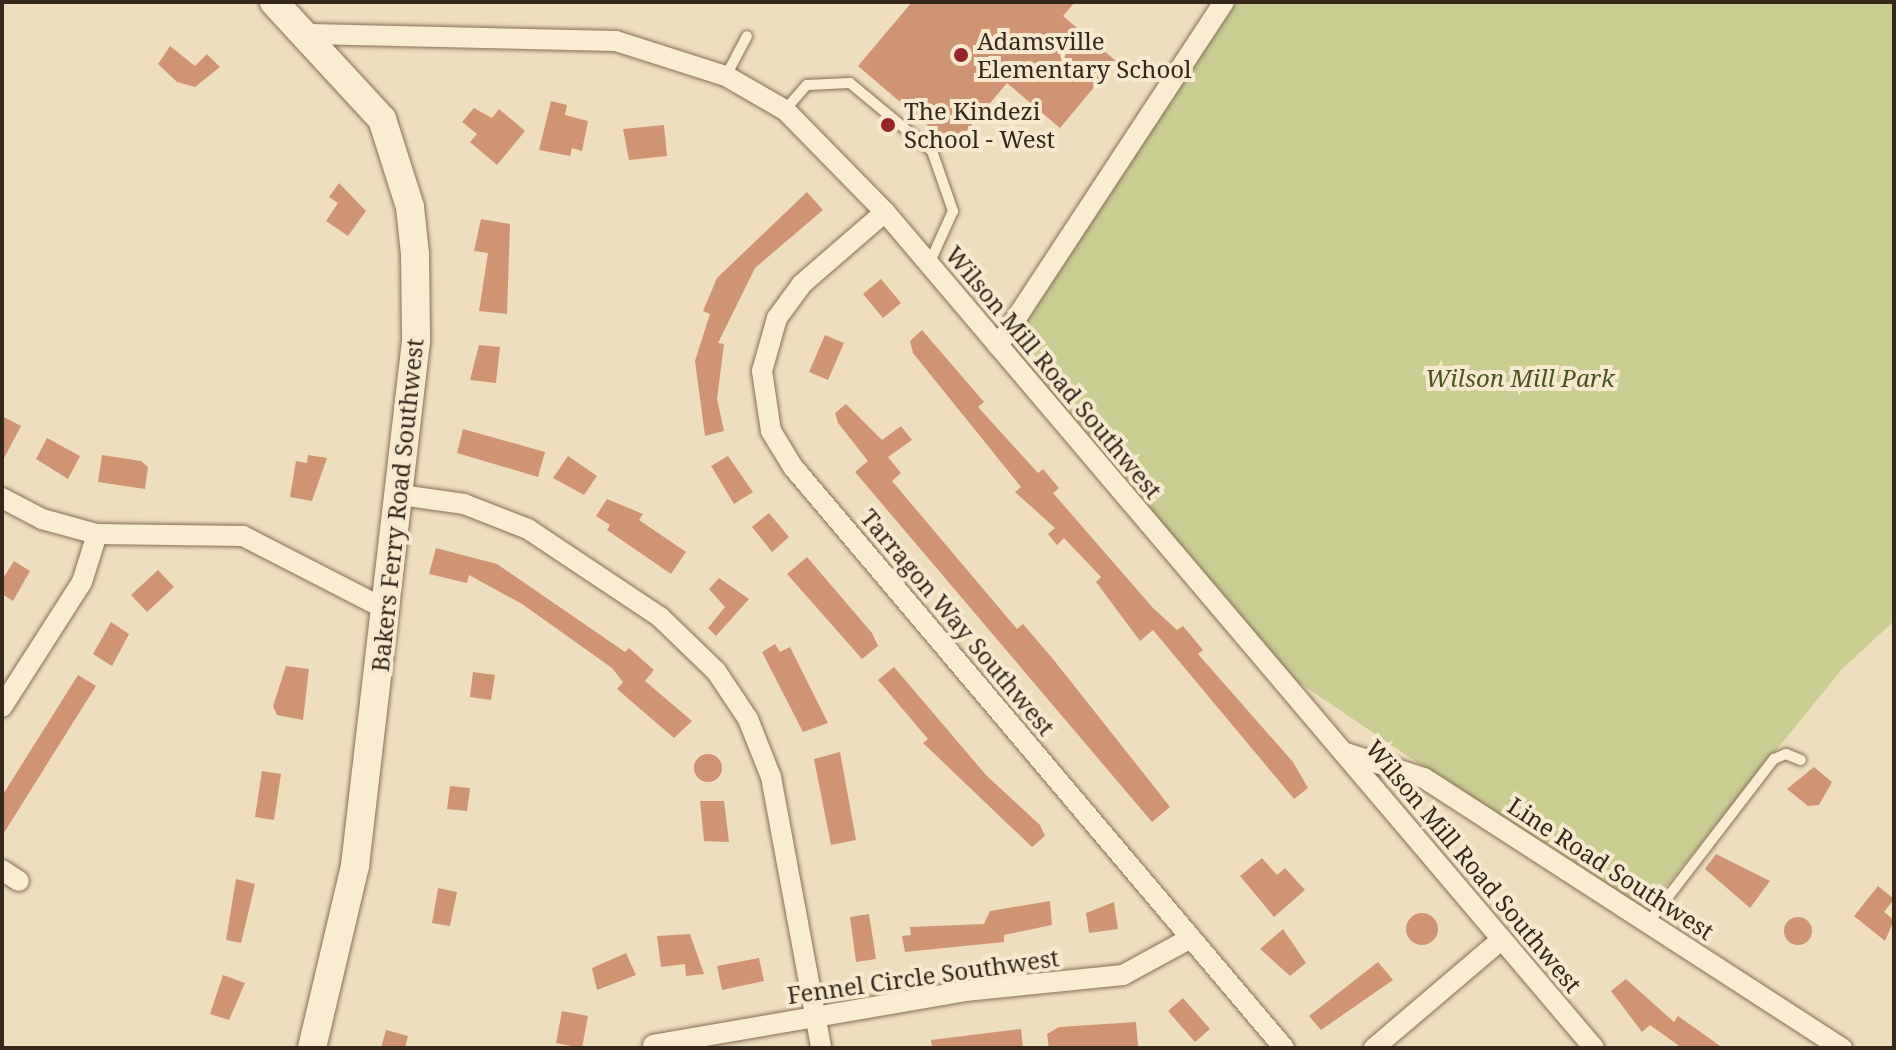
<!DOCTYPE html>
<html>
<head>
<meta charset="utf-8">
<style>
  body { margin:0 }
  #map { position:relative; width:1896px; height:1050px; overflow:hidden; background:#efdebe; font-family:"Noto Serif",serif }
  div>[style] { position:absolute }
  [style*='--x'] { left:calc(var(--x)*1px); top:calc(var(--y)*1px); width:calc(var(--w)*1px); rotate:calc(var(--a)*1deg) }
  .green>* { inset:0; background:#c9cd92 }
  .building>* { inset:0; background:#cf9572 }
  .round { border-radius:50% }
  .roads { filter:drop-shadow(0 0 2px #886e56) drop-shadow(0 0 2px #886e56) }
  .lane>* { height:10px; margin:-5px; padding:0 5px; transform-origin:5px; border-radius:5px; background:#faecd1 }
  .street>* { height:20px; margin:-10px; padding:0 10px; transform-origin:10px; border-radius:10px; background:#faecd1 }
  .secondary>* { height:28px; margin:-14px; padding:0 14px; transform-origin:14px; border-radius:14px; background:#faecd1 }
  .dots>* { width:22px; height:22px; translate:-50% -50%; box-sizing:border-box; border:4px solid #f6e9ce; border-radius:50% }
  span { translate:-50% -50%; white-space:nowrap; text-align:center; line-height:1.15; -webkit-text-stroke:8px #f6e9ce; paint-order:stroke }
  .poi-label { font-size:24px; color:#36271b }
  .left { translate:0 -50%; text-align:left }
  .street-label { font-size:24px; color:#36271b }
  .park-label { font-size:24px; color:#495421; font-style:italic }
  .frame { position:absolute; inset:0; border:4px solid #36271b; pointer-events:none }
</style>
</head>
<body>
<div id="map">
  <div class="green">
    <div style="clip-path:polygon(1224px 2px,1894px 2px,1894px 621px,1842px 669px,1643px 915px,1270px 663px,992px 341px)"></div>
  </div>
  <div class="building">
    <div style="clip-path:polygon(912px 2px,1075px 2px,1063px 16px,1116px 61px,1060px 128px,1007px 83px,953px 147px,858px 66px)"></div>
    <div style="clip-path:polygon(170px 46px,195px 66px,207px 54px,220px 67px,195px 87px,177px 82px,158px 64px)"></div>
    <div style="clip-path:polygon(551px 101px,567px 105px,565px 115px,588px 121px,582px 151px,572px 148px,570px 156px,539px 150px)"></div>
    <div style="clip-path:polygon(474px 108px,492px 118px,499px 109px,525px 131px,497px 165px,470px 142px,477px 134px,462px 122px)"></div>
    <div style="clip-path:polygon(664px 125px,667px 156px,629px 160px,623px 129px)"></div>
    <div style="clip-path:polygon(339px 183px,366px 211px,348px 236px,326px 221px,338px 203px,329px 197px)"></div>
    <div style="clip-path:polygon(807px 192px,823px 210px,755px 268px,718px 343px,724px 344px,717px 399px,724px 431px,705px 436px,695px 361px,710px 314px,703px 311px,717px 278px)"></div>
    <div style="clip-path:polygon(481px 219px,510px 224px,507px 314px,479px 311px,488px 253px,474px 251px)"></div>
    <div style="clip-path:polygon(881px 279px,901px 303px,883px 318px,863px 294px)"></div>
    <div style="clip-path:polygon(922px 330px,984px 402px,978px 407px,1038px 473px,1043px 469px,1059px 488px,1053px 493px,1153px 608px,1177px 630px,1183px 626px,1203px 650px,1198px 654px,1293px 762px,1308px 788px,1294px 799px,1153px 630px,1140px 641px,1096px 582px,1101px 577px,1064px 538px,1057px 545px,1048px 534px,1055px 528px,1015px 492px,1021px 487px,913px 353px,910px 341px)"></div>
    <div style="clip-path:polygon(825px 335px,844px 343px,828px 380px,809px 372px)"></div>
    <div style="clip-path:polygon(479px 345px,500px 347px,496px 383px,470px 380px)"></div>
    <div style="clip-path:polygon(846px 404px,882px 440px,901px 426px,912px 440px,888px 457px,901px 473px,892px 481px,1017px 629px,1023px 624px,1053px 659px,1156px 789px,1170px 807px,1152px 822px,855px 472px,868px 461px,838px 423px,835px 413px)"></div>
    <div style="clip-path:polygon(2px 416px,21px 426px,2px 462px)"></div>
    <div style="clip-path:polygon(463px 429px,545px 452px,538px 477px,457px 453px)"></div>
    <div style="clip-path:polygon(47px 438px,80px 456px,68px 479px,36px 459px)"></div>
    <div style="clip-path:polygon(102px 455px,141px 461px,148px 467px,145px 489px,98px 482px)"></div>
    <div style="clip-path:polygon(308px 455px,327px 458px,312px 501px,290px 497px,296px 461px,307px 463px)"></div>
    <div style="clip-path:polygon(568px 456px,597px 476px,584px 495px,553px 478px)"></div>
    <div style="clip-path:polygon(728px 456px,753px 492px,734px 504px,711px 466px)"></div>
    <div style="clip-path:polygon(607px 499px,643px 514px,639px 520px,686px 552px,671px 574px,607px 530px,610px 525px,596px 516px)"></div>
    <div style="clip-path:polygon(769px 513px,789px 537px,772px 552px,752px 527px)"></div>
    <div style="clip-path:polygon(436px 548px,497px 564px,625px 652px,629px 648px,654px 670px,645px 681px,692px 721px,674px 738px,617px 689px,623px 682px,612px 668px,522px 604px,469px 575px,467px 583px,429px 574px)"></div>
    <div style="clip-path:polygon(807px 557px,872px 633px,878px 646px,862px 659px,787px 574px)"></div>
    <div style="clip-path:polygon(14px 561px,30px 571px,13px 601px,2px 594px,2px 580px)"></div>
    <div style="clip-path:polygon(158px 570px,174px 587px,147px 612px,131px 595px)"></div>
    <div style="clip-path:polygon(719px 578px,749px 599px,716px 636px,708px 628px,725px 607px,709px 589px)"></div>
    <div style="clip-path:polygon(111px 622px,129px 634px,112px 666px,93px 654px)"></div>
    <div style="clip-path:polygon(775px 644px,780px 652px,790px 647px,828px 723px,803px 732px,762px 652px)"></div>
    <div style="clip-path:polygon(286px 666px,309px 669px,303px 720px,277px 715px,273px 706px)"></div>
    <div style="clip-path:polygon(894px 667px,986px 775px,1040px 825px,1045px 836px,1032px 847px,923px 743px,928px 739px,878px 680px)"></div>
    <div style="clip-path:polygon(473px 672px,495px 675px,491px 700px,470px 697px)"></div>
    <div style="clip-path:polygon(78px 675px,96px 686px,2px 836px,2px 796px)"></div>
    <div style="clip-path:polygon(840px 752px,856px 840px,831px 845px,814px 759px)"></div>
    <div class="round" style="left:694px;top:754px;width:28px;height:28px"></div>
    <div style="clip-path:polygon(1814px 767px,1832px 782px,1819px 805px,1808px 806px,1787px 789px)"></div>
    <div style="clip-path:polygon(262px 771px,281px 774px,274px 820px,255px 817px)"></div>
    <div style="clip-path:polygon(450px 786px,470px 788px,467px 811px,447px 809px)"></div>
    <div style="clip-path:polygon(700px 801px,724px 801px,729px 842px,704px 841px)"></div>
    <div style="clip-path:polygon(1716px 854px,1770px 881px,1750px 908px,1705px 869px)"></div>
    <div style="clip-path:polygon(1262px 858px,1277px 875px,1285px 868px,1305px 890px,1274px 917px,1240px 876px)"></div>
    <div style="clip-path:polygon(236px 879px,255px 884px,241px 943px,226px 940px)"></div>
    <div style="clip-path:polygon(1878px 886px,1894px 899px,1884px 912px,1894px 920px,1885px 941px,1854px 916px)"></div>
    <div style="clip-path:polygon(438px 888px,457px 892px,450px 926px,432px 923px)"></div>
    <div style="clip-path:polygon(1050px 901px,1052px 925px,1004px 935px,1004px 942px,905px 952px,902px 936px,911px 935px,910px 927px,984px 924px,990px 911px)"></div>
    <div style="clip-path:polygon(1114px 902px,1118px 929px,1089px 933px,1086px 913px)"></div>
    <div class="round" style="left:1406px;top:913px;width:32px;height:32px"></div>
    <div style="clip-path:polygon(869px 914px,876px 959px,856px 962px,850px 917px)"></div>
    <div class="round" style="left:1784px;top:917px;width:28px;height:28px"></div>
    <div style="clip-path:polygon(1283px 929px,1306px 963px,1290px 976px,1260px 949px)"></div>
    <div style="clip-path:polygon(690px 934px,704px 974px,686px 976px,685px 964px,661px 967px,657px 936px)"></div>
    <div style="clip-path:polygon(626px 953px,636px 975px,597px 990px,592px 968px)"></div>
    <div style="clip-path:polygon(759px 958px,764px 981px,722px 990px,717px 966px)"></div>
    <div style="clip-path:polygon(1378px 962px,1393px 980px,1321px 1030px,1309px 1016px)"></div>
    <div style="clip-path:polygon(223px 975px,245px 983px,229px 1020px,210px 1014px)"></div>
    <div style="clip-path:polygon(1626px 979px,1674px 1022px,1678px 1016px,1723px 1048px,1682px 1048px,1650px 1025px,1642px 1032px,1611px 991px)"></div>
    <div style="clip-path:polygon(1183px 998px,1210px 1029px,1195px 1042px,1168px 1011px)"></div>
    <div style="clip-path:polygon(562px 1011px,588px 1016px,582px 1048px,556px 1043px)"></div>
    <div style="clip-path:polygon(1136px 1022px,1138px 1046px,1049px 1048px,1047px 1034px,1059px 1027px)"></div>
    <div style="clip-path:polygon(1021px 1029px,1023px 1048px,932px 1048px,931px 1040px)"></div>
    <div style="clip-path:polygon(386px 1030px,408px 1036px,405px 1048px,381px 1048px)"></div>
  </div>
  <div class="roads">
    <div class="lane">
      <div style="--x:726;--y:76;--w:45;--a:-62.3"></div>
      <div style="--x:785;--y:110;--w:33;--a:-49"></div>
      <div style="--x:807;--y:85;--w:43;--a:-2.7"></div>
      <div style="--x:850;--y:83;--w:107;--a:39.7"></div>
      <div style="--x:932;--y:151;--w:64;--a:70.7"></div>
      <div style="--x:953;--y:211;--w:58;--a:114.4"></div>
      <div style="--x:1648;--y:923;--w:207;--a:-52.5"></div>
      <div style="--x:1774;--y:759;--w:13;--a:-23"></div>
      <div style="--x:1786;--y:754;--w:16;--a:22"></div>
    </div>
    <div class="street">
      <div style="--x:309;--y:34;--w:307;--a:1.3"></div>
      <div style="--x:616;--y:41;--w:115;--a:17.7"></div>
      <div style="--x:726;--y:76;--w:68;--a:30"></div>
      <div style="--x:785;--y:110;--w:143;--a:45.6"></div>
      <div style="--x:885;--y:212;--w:1096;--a:49.7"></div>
      <div style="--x:885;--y:212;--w:110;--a:139.1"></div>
      <div style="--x:802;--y:284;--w:42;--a:126.3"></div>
      <div style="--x:777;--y:318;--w:55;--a:105.8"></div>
      <div style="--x:762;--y:371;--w:61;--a:81.5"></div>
      <div style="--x:771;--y:431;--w:42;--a:58.6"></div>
      <div style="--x:793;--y:467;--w:761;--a:49.8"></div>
      <div style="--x:998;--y:346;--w:412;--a:-56.7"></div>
      <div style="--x:401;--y:495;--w:64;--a:8.1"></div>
      <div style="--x:464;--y:504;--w:69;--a:21.3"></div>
      <div style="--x:528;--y:529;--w:159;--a:33.7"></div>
      <div style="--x:660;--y:617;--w:78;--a:44"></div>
      <div style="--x:716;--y:671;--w:58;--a:56.3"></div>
      <div style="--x:748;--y:719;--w:62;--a:68.4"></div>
      <div style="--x:771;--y:777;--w:276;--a:79.5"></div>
      <div style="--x:2;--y:498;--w:45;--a:27.7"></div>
      <div style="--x:42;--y:519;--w:57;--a:15.3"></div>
      <div style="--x:97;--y:534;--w:146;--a:0.8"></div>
      <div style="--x:243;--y:536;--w:162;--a:27.2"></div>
      <div style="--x:2;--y:707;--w:148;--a:-57.4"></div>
      <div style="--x:82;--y:582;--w:50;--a:-72.6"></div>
      <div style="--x:1343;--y:752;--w:85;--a:17.8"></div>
      <div style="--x:1424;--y:778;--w:498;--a:32.9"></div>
      <div style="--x:2;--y:870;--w:20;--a:33"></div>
      <div style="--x:653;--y:1045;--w:317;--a:-9.8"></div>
      <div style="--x:965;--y:991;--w:159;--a:-5.8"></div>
      <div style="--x:1123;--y:975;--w:77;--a:-28.6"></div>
      <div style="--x:1374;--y:1048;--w:168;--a:-40.4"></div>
    </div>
    <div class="secondary">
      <div style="--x:274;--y:2;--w:159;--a:47.3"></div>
      <div style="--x:382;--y:119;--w:92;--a:72.3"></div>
      <div style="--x:410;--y:207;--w:47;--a:83.9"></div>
      <div style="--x:415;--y:254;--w:87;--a:89.3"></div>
      <div style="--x:416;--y:341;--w:529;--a:96.63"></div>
      <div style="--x:355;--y:866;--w:187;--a:103.3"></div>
    </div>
  </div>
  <div class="dots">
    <div style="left:961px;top:55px;background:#98242a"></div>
    <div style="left:888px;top:125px;background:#98242a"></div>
  </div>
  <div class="poi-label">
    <span class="left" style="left:977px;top:55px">Adamsville<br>Elementary School</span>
    <span class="left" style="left:904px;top:125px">The Kindezi<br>School - West</span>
  </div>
  <div class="street-label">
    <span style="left:1054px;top:372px;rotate:50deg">Wilson Mill Road Southwest</span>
    <span style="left:397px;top:505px;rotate:-84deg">Bakers Ferry Road Southwest</span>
    <span style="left:958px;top:622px;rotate:50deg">Tarragon Way Southwest</span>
    <span style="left:1474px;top:866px;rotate:50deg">Wilson Mill Road Southwest</span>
    <span style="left:1611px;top:868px;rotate:33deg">Line Road Southwest</span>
    <span style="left:923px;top:976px;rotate:-8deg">Fennel Circle Southwest</span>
  </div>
  <div class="park-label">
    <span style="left:1520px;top:378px">Wilson Mill Park</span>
  </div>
  <div class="frame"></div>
</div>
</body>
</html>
